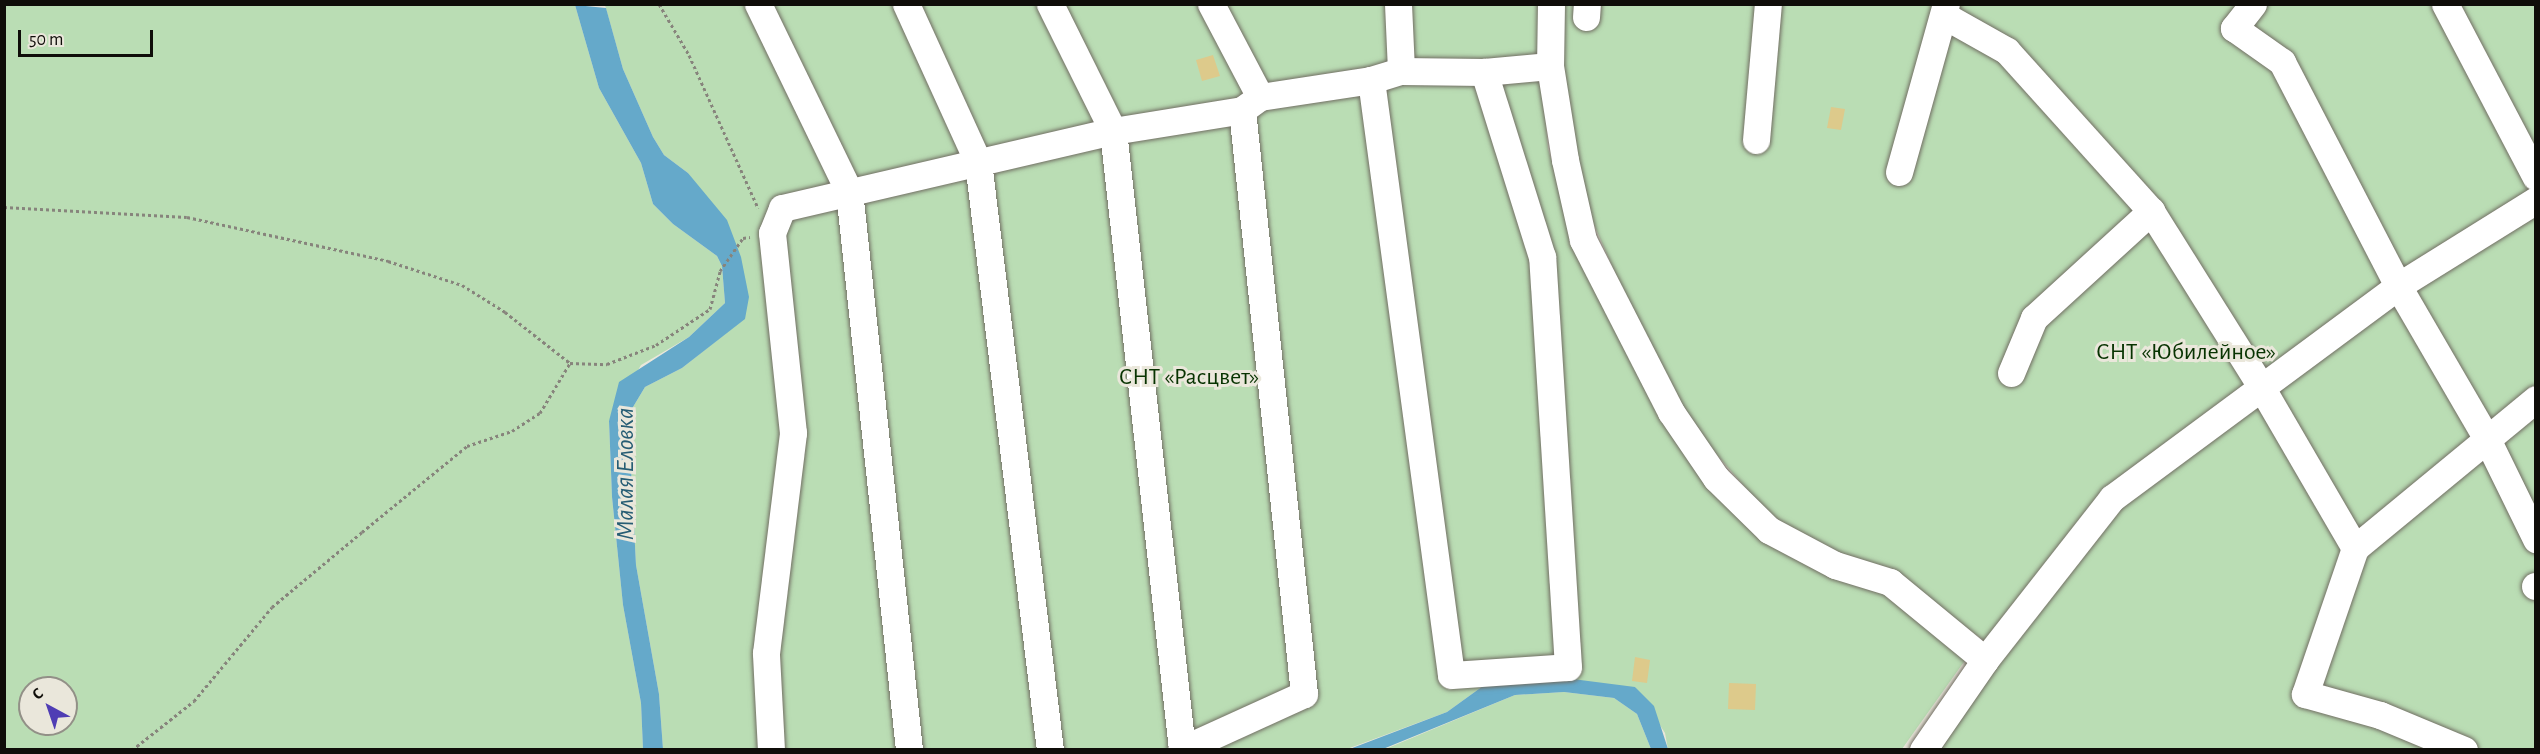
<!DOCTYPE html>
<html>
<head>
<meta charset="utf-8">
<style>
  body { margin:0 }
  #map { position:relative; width:2540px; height:754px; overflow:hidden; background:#eae7db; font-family:"Alegreya Sans",sans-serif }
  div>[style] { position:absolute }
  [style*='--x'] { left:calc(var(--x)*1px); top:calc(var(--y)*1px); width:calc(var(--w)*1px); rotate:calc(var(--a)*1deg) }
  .green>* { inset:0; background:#baddb4 }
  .water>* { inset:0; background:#65a9ca }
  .building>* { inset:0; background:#ddca8b }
  .path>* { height:3px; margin-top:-1.5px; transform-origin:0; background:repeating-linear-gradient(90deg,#87847c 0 3px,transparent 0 6px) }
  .roads { filter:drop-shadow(0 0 2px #716e63) drop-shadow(0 0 2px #716e63) }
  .minor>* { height:27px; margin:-13.5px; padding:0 13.5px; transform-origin:13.5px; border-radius:13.5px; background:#fff }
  span { translate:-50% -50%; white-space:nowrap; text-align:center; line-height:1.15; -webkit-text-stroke:6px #eae7db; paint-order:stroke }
  .park-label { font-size:24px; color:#073301 }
  .water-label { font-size:26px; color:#275d74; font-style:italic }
  .frame { position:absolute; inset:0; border:6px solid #0f0d09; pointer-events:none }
  .north { position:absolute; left:18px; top:676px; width:60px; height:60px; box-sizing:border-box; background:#eae7db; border:2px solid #929087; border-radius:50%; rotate:320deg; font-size:16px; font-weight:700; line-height:24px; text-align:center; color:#0f0d09 }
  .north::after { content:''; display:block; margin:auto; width:21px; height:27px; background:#4f3db4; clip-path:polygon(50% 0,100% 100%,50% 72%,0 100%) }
  .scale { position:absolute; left:18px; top:30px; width:135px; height:27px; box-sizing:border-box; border:3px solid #0f0d09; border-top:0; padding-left:8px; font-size:18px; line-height:21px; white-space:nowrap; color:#0f0d09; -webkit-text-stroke:4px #eae7db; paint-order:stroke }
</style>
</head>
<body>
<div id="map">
  <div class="green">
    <div style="clip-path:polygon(evenodd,4px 5px,575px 5px,599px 88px,641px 163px,653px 204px,673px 224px,717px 256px,722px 266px,725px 303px,689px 337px,641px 365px,609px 421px,612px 497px,623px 605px,641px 703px,643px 749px,5px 749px,4px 5px,30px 688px,66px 688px,66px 724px,30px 724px,30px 688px)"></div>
    <div style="clip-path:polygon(605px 5px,1542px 5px,1542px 80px,1548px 149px,1583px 262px,1711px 482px,1903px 603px,1966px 659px,1902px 749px,1668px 749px,1665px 733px,1635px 687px,1483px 686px,1447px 712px,1347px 749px,663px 749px,659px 694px,636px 565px,630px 448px,633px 407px,645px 387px,682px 368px,744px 319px,697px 186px,688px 173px,664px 155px,653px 137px,623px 69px)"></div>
    <div style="clip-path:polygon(1564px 5px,2535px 5px,2535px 749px,1928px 749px,1986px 642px,1911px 587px,1854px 557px,1816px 548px,1778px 525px,1672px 403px,1589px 213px,1560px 93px)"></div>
    <div style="clip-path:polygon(1564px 692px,1614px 698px,1637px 714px,1651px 749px,1383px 750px,1515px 695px)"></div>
  </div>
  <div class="water">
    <div style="clip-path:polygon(575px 5px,606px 8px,623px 69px,653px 137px,664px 155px,688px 173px,727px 220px,741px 257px,749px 297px,745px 319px,682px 368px,645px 387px,633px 407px,630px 448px,636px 565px,659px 694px,663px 749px,643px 749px,641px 703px,623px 605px,612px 497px,609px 421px,619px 382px,689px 337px,725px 303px,722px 266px,717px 256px,673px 224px,653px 204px,641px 163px,599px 88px)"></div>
    <div style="clip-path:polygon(1549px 676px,1635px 687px,1654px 706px,1668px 749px,1651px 749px,1637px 714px,1614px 698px,1564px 692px,1515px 695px,1383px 749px,1347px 750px,1447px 712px,1483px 686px)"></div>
  </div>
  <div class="building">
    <div style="clip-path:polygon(1213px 55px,1220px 76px,1202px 81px,1196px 60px)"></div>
    <div style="clip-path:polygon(1831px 107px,1845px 109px,1841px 130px,1827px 128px)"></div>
    <div style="clip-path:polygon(1635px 657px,1650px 660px,1647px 683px,1632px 681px)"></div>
    <div style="clip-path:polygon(1729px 683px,1756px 684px,1755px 710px,1728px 709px)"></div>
  </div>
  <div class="path">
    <div style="--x:659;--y:4;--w:59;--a:59.5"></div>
    <div style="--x:689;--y:55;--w:168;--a:65.7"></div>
    <div style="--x:4;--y:207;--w:183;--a:3.1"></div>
    <div style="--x:187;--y:217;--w:206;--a:12.3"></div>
    <div style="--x:388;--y:261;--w:78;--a:18"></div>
    <div style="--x:462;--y:285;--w:51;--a:32.1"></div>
    <div style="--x:505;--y:312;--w:83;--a:38.1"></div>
    <div style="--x:132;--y:750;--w:79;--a:-38.3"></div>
    <div style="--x:194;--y:701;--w:122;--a:-50.3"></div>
    <div style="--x:272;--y:607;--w:117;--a:-39.8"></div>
    <div style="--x:362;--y:532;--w:136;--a:-39.3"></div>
    <div style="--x:467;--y:446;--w:47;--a:-18.4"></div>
    <div style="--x:512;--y:431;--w:33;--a:-33"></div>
    <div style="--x:540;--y:413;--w:58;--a:-59"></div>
    <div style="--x:570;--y:363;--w:37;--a:2"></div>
    <div style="--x:607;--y:364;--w:53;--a:-21.2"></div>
    <div style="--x:656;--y:345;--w:65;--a:-33.7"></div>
    <div style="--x:710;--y:309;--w:39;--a:-75"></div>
    <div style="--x:720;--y:271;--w:40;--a:-55.1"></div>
    <div style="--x:743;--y:238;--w:7;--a:-8"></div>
  </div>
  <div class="roads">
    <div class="minor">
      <div style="--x:758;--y:4;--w:208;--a:64.1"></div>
      <div style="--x:849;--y:191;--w:562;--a:83.87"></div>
      <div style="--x:906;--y:4;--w:174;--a:65.5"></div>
      <div style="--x:978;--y:162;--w:592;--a:83.02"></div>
      <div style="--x:1050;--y:4;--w:142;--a:63.6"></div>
      <div style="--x:1113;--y:131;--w:622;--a:83.63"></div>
      <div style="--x:1211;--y:4;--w:105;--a:62.2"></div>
      <div style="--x:1398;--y:4;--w:67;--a:87.4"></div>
      <div style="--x:1551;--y:4;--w:62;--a:90.9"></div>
      <div style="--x:1550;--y:66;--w:95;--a:80.9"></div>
      <div style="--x:1565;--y:160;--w:82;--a:77.3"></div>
      <div style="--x:1583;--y:240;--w:193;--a:62.9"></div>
      <div style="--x:1671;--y:412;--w:80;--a:55.7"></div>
      <div style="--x:1716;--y:478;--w:74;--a:44.5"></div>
      <div style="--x:1769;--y:530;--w:75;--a:27.9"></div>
      <div style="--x:1835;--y:565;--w:58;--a:17.2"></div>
      <div style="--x:1890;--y:582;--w:123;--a:39.4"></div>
      <div style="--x:2253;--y:4;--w:31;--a:128"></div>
      <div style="--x:2234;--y:28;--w:59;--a:35.3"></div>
      <div style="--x:2282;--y:62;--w:252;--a:62.6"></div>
      <div style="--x:2398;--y:286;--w:175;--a:59.8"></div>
      <div style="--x:2486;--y:437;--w:114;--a:63.9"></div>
      <div style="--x:2445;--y:4;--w:195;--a:62.3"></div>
      <div style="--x:1945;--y:16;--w:71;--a:29.4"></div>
      <div style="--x:2007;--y:51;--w:215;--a:48"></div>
      <div style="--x:2151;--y:211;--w:205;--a:57.9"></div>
      <div style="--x:2260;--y:385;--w:189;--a:59.8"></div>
      <div style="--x:1586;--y:17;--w:13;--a:-86"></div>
      <div style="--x:1371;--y:80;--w:600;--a:82.34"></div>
      <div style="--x:1451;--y:675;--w:117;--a:-3.9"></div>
      <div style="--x:1568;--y:667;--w:411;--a:-93.6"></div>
      <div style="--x:1542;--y:257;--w:194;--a:-107.4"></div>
      <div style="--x:1756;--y:140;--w:137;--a:-85"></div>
      <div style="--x:1899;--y:172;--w:174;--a:-74.4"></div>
      <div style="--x:2011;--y:373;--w:60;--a:-67.3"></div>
      <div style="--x:2034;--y:318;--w:159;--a:-42.4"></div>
      <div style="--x:2535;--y:586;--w:1;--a:0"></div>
      <div style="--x:771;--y:750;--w:97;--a:-93"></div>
      <div style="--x:766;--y:653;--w:222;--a:-83"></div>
      <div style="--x:793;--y:433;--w:201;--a:-96"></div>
      <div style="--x:772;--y:233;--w:27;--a:-68"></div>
      <div style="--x:782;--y:208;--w:340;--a:-13.1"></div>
      <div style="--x:1113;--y:131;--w:131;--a:-9.2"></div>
      <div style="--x:1242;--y:110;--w:22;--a:-36"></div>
      <div style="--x:1260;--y:97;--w:112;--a:-8.7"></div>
      <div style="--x:1371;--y:80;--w:31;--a:-17"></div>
      <div style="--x:1401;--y:71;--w:83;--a:0.7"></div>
      <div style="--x:1484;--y:72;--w:66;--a:-5.2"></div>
      <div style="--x:1181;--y:750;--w:135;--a:-24.5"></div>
      <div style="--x:1304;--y:694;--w:587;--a:-96.06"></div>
      <div style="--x:1923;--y:750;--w:109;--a:-55.4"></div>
      <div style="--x:1985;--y:660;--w:206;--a:-51.9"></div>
      <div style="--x:2112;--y:498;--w:356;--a:-36.5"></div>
      <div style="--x:2398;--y:286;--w:163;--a:-31.9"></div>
      <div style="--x:2464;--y:750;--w:91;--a:-157.4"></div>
      <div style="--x:2380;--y:715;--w:78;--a:-164.4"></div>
      <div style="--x:2305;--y:694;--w:154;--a:-71.1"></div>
      <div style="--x:2355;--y:548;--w:234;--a:-39.5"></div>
    </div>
  </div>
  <div class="park-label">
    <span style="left:2186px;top:353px">СНТ «Юбилейное»</span>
    <span style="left:1189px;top:378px">СНТ «Расцвет»</span>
  </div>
  <div class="water-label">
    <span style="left:626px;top:474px;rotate:-90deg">Малая Еловка</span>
  </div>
  <div class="frame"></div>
  <div class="north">С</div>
  <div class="scale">50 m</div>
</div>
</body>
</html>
